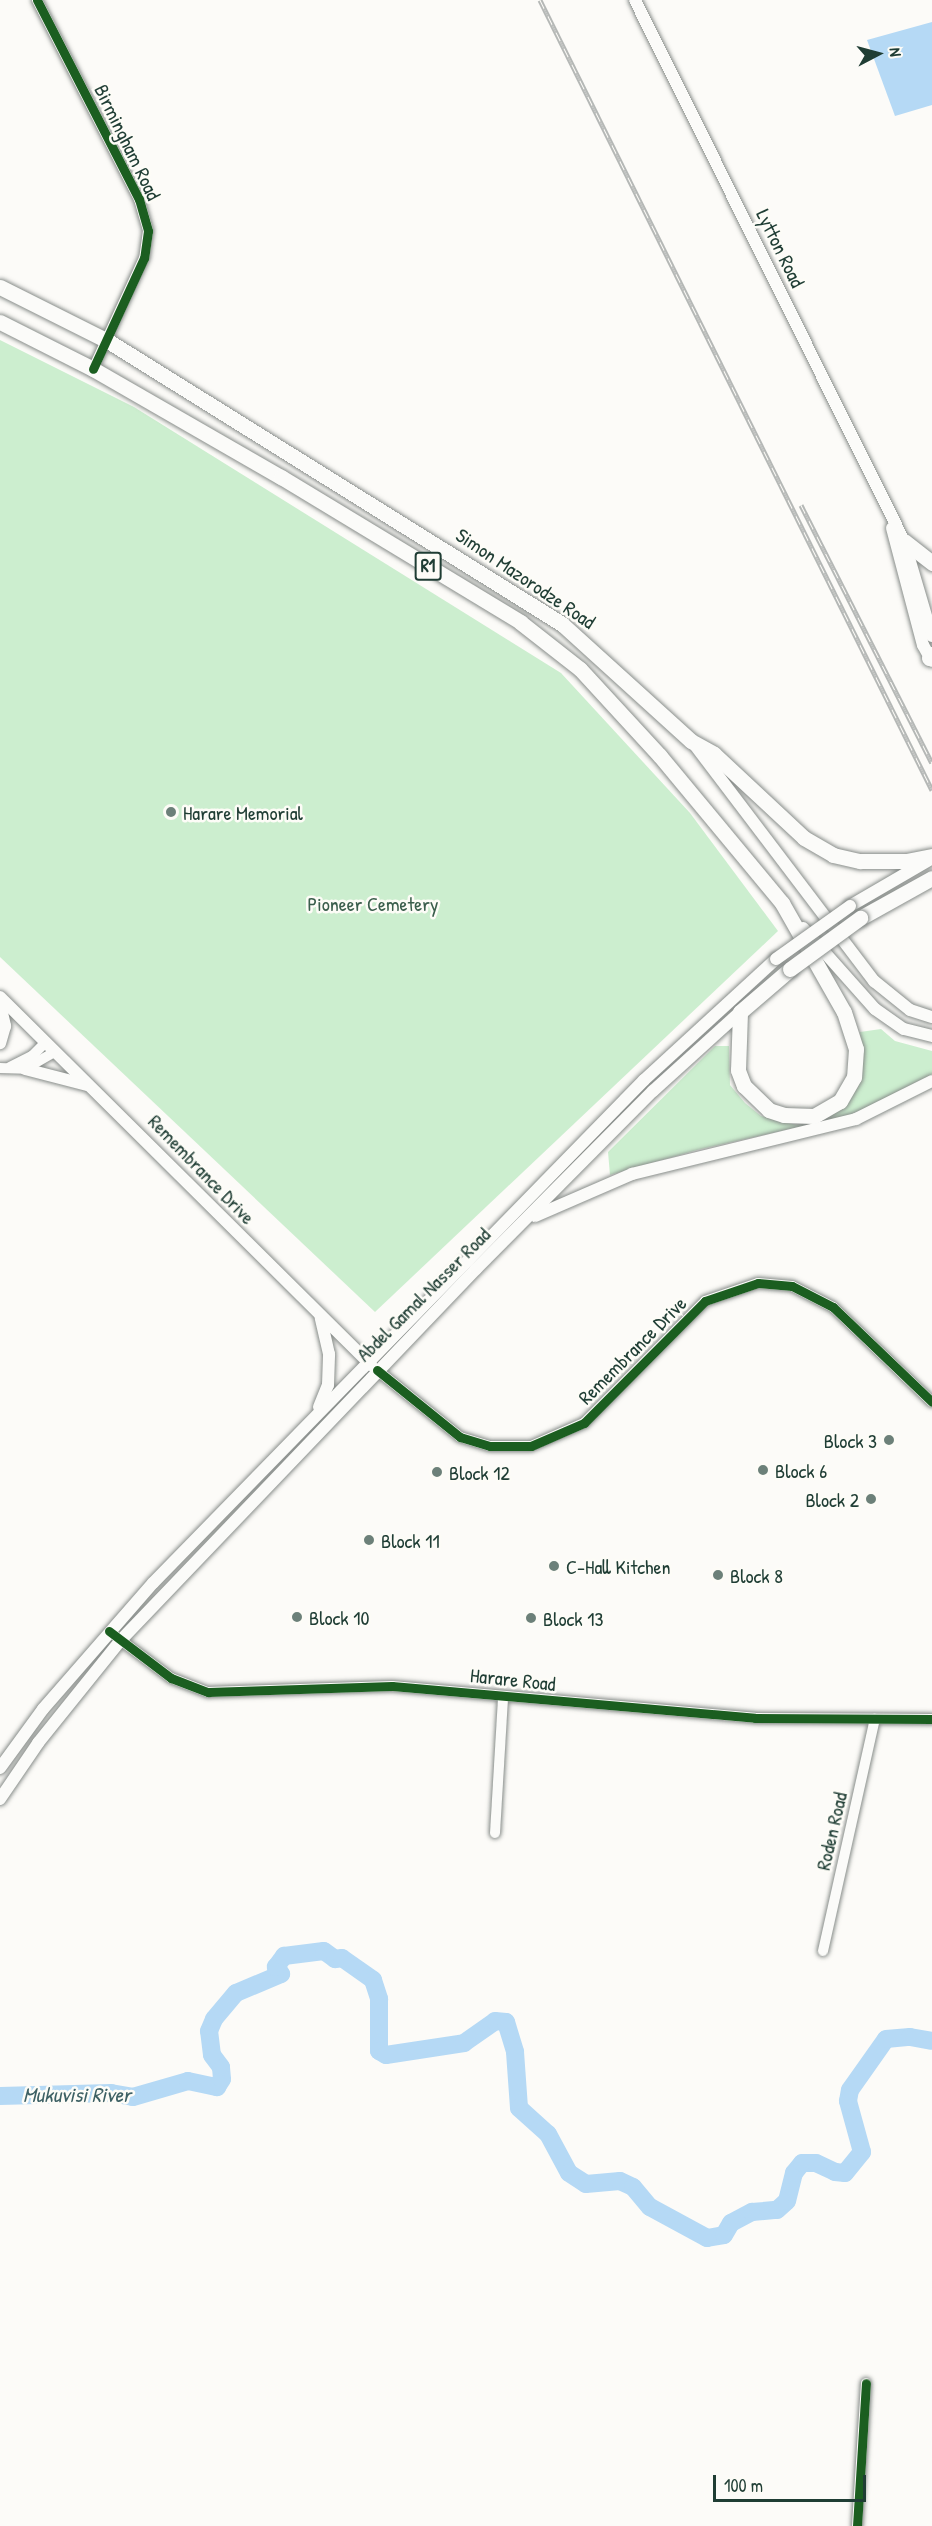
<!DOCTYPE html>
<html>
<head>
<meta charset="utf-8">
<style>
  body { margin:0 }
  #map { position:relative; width:932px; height:2526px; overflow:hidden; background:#fcfbf8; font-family:"Patrick Hand",sans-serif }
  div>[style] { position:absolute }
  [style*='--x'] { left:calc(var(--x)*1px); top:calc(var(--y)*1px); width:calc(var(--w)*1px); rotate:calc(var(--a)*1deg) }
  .green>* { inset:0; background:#cceecf }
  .water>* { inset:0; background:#b5d9f5 }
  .river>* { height:18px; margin:-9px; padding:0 9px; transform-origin:9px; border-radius:9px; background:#b5d9f5 }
  .roads { filter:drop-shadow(0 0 2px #888d8a) drop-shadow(0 0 2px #888d8a) }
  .minor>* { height:10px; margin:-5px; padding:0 5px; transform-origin:5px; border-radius:5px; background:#fbfbf9 }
  .major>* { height:12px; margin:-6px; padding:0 6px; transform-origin:6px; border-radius:6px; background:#fbfbf9 }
  .highway>* { height:15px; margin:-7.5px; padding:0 7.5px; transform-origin:7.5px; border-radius:7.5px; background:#fbfbf9 }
  .rail>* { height:5px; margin-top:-2.5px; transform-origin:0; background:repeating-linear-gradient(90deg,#fdfcf7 0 9px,#b5b8b6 0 18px); box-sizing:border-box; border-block:2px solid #b5b8b6 }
  .bridges { filter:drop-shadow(0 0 2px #888d8a) drop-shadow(0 0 2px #888d8a) }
  .major-bridge>* { height:12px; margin:-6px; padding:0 6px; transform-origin:6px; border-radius:6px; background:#fbfbf9 }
  .highway-bridge>* { height:15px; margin:-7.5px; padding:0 7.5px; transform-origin:7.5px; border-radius:7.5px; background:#fbfbf9 }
  .cycleway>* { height:9px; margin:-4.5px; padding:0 4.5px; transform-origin:4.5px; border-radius:4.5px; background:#1b5e20 }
  .dots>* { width:16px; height:16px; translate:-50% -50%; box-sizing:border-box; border:3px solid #fdfcf7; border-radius:50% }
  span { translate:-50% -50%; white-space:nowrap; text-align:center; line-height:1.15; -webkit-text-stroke:5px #fdfcf7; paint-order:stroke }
  .shield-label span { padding:2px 4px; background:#fdfcf7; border:2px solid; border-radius:4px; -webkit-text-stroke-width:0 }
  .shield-label { font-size:18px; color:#1f3d34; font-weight:700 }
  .street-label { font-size:20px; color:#1f3d34 }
  .poi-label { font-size:20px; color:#1f3d34 }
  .left { translate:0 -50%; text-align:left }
  .right { translate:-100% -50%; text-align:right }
  .park-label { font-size:20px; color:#3a5e4c }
  .water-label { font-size:21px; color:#3d6064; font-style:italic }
  .north { position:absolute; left:848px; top:24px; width:60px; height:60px; -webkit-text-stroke:4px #fdfcf7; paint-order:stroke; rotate:84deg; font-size:16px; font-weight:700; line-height:24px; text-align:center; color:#1f3d34 }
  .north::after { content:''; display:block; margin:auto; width:21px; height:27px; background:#1f3d34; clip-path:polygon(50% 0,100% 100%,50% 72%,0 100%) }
  .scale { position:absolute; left:713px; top:2475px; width:153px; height:27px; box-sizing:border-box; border:3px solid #1f3d34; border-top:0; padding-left:8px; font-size:18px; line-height:21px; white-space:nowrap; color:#1f3d34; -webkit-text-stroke:4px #fdfcf7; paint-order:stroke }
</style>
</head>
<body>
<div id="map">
  <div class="green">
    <div style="clip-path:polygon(0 340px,134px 407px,561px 673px,690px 813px,778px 931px,375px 1312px,0 957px)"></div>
    <div style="clip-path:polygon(881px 1029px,895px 1041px,932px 1051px,932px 1076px,851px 1115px,697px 1150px,610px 1175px,608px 1152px,715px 1046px,729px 1046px,730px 1085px,745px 1103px,761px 1116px,797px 1125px,817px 1121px,852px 1093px,862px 1069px,860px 1032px)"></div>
  </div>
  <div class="water">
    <div style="clip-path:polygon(932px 22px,932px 105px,895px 116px,867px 40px)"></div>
  </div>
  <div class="river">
    <div style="--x:0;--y:2096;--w:111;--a:-1.5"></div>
    <div style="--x:111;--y:2093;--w:22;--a:10"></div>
    <div style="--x:133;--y:2097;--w:57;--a:-16.2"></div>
    <div style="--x:188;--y:2081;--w:30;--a:12"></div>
    <div style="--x:217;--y:2087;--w:9;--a:-58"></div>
    <div style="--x:222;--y:2079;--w:12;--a:-95"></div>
    <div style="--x:221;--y:2067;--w:15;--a:-127"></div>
    <div style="--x:212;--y:2055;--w:24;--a:-97"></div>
    <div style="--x:209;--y:2031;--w:13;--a:-67"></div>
    <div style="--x:214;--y:2019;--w:34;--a:-50"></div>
    <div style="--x:236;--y:1993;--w:49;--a:-22.9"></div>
    <div style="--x:281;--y:1974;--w:9;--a:-126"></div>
    <div style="--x:276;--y:1967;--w:14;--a:-54"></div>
    <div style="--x:284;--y:1956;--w:40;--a:-7.1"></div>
    <div style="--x:324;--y:1951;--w:14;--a:36"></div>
    <div style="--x:335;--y:1959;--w:7;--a:-8"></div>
    <div style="--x:342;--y:1958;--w:38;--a:35"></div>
    <div style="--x:373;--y:1980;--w:20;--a:72"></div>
    <div style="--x:379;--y:1999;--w:52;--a:90"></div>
    <div style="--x:379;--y:2051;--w:8;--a:30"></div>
    <div style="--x:386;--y:2055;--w:79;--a:-8.7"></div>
    <div style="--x:464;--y:2043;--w:38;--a:-35"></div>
    <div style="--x:495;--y:2021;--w:11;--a:5"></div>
    <div style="--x:506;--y:2022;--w:31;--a:73"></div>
    <div style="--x:515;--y:2052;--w:56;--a:85.9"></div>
    <div style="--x:519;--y:2108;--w:39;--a:42"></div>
    <div style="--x:548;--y:2134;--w:44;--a:61.7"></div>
    <div style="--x:569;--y:2173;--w:20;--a:33"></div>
    <div style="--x:586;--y:2184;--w:34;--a:-5"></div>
    <div style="--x:620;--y:2181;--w:14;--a:25"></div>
    <div style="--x:633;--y:2187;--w:26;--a:50"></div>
    <div style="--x:650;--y:2207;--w:65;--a:28.5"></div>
    <div style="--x:707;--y:2238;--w:17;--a:-10"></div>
    <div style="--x:724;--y:2235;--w:14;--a:-60"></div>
    <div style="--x:731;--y:2223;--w:24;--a:-28"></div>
    <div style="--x:752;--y:2212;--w:25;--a:-5"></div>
    <div style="--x:777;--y:2210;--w:13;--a:-42"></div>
    <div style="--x:787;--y:2201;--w:29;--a:-76"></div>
    <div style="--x:794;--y:2173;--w:13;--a:-51"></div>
    <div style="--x:802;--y:2163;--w:14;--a:0"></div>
    <div style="--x:816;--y:2163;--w:21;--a:25"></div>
    <div style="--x:835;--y:2172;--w:10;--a:6"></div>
    <div style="--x:845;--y:2173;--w:27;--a:-51"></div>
    <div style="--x:862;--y:2152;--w:53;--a:-105.4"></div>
    <div style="--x:848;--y:2101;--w:11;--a:-80"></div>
    <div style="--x:850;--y:2090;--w:62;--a:-54.8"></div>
    <div style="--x:886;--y:2039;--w:24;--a:-5"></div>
    <div style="--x:910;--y:2037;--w:22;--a:10"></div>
  </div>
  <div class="roads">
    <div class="minor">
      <div style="--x:37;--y:0;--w:224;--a:62.9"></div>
      <div style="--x:139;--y:199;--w:33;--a:74"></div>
      <div style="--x:148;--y:231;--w:27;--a:98"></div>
      <div style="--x:144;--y:258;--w:122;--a:114.7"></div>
      <div style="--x:10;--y:1067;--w:25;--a:-27"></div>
      <div style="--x:32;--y:1056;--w:18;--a:-45"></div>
      <div style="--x:0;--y:1068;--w:25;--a:2"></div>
      <div style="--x:25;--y:1069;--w:34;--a:-30"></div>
      <div style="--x:377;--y:1370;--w:107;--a:38.9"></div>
      <div style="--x:460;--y:1437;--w:31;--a:17"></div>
      <div style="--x:490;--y:1446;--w:41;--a:0"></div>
      <div style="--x:531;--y:1446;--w:58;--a:-23.5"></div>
      <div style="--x:584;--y:1423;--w:172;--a:-45.2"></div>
      <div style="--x:705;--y:1301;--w:56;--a:-18.8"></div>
      <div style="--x:758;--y:1283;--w:34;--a:5"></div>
      <div style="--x:792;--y:1286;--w:46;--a:27.1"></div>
      <div style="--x:833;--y:1307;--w:137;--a:43.8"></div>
      <div style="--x:114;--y:1635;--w:71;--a:37"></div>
      <div style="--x:171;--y:1678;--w:40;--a:21"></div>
      <div style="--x:208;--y:1692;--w:184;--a:-1.9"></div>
      <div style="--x:392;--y:1686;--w:364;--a:5"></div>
      <div style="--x:755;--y:1718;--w:177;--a:0.3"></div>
      <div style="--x:495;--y:1833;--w:136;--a:-86.6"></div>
      <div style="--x:823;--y:1951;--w:238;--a:-77.4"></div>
      <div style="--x:857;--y:2526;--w:143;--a:-86.4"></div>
    </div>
    <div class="major">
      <div style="--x:635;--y:0;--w:604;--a:63.56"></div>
      <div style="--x:904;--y:541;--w:99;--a:73.6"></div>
      <div style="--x:892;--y:528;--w:121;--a:75.2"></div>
      <div style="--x:923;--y:645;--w:18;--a:61"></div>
      <div style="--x:694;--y:744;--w:298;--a:52.8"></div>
      <div style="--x:874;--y:981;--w:46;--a:38.9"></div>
      <div style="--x:910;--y:1010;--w:23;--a:18"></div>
      <div style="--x:850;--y:906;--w:91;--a:-30.2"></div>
      <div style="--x:803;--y:928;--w:108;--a:48.4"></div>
      <div style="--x:875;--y:1009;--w:35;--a:35"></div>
      <div style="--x:904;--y:1029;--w:29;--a:14"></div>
      <div style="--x:0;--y:997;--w:523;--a:44.77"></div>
      <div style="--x:0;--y:1004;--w:23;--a:77"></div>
      <div style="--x:5;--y:1026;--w:18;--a:106"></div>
      <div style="--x:25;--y:1069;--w:64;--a:14.5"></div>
      <div style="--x:535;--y:1216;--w:106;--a:-23.4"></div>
      <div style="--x:632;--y:1174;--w:231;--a:-13.8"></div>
      <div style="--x:856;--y:1119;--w:85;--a:-26.6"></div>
      <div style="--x:319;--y:1407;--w:24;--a:-68"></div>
      <div style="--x:328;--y:1385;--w:31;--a:-88"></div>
      <div style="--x:329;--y:1354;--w:37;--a:-103"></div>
      <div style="--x:0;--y:1768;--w:73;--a:-53.9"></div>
      <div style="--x:43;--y:1709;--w:167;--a:-48.9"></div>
      <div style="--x:153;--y:1583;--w:703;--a:-45.69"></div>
      <div style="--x:644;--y:1080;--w:179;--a:-42.5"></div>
      <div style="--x:0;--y:1799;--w:68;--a:-55.8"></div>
      <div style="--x:38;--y:1743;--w:131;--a:-51.2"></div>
      <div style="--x:120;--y:1641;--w:515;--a:-46.26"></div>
      <div style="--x:476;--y:1269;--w:251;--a:-45.2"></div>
      <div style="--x:653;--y:1091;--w:118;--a:-42.2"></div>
    </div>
    <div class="highway">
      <div style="--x:0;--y:287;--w:121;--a:26.6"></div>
      <div style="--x:108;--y:341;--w:535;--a:31.94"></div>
      <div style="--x:562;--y:624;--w:174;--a:42.2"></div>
      <div style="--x:691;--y:741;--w:26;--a:29"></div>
      <div style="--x:714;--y:754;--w:123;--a:43"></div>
      <div style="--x:804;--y:838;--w:34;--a:30"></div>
      <div style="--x:833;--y:855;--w:28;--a:13"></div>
      <div style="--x:860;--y:861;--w:46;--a:0"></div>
      <div style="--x:906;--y:861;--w:26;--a:-11"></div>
      <div style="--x:0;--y:322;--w:104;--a:26.8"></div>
      <div style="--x:93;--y:369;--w:217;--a:29.9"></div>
      <div style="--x:281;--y:477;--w:280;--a:31.2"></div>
      <div style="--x:520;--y:622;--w:76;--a:38.1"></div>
      <div style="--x:580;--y:669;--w:118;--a:47.4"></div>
      <div style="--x:660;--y:756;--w:191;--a:50.3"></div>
      <div style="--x:782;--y:903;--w:125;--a:60.4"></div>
      <div style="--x:844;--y:1012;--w:39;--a:72"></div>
      <div style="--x:856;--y:1049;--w:28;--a:94"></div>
      <div style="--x:854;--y:1077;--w:28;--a:120"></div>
      <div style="--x:840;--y:1101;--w:30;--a:150"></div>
      <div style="--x:814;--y:1116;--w:30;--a:-178"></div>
      <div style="--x:784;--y:1115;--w:16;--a:-162"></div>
      <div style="--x:769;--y:1110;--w:35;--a:-136"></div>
      <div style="--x:744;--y:1086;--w:17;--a:-111"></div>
      <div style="--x:738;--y:1070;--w:58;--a:-88"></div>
      <div style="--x:740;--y:1012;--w:66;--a:-40.7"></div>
      <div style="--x:904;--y:541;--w:36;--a:38"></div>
      <div style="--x:929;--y:658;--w:5;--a:-53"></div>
      <div style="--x:860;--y:918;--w:82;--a:-29.1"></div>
    </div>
  </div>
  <div class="rail">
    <div style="--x:540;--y:0;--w:882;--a:63.61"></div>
    <div style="--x:801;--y:505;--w:289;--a:63.1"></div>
  </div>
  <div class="bridges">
    <div class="major-bridge">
      <div style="--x:776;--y:959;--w:91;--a:-35.6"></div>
    </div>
    <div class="highway-bridge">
      <div style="--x:790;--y:969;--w:87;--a:-36.1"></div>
    </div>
  </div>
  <div class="cycleway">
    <div style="--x:37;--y:0;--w:224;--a:62.9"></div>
    <div style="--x:139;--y:199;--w:33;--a:74"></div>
    <div style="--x:148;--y:231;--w:27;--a:98"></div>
    <div style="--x:144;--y:258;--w:122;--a:114.7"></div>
    <div style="--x:377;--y:1370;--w:107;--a:38.9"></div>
    <div style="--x:460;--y:1437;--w:31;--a:17"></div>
    <div style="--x:490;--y:1446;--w:41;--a:0"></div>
    <div style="--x:531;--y:1446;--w:58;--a:-23.5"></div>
    <div style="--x:584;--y:1423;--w:172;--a:-45.2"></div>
    <div style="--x:705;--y:1301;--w:56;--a:-18.8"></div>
    <div style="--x:758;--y:1283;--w:34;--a:5"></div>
    <div style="--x:792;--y:1286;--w:46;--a:27.1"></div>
    <div style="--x:833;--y:1307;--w:137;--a:43.8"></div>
    <div style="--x:109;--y:1631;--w:78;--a:37.2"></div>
    <div style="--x:171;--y:1678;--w:40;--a:21"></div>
    <div style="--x:208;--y:1692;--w:184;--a:-1.9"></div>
    <div style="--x:392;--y:1686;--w:364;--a:5"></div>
    <div style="--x:755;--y:1718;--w:177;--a:0.3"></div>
    <div style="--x:857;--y:2526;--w:143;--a:-86.4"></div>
  </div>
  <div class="dots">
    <div style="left:171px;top:812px;background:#6c8079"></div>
    <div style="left:889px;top:1440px;background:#6c8079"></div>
    <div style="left:763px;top:1470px;background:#6c8079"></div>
    <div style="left:437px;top:1472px;background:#6c8079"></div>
    <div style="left:871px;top:1499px;background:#6c8079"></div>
    <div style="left:369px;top:1540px;background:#6c8079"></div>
    <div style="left:554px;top:1566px;background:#6c8079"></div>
    <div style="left:718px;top:1575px;background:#6c8079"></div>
    <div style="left:297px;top:1617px;background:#6c8079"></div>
    <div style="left:531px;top:1618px;background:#6c8079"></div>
  </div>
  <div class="shield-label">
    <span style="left:428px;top:566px">R1</span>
  </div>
  <div class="street-label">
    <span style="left:128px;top:142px;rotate:64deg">Birmingham Road</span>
    <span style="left:781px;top:248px;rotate:64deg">Lytton Road</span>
    <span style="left:526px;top:578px;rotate:34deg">Simon Mazorodze Road</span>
    <span style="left:202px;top:1169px;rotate:46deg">Remembrance Drive</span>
    <span style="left:423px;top:1294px;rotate:-45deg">Abdel Gamal Nasser Road</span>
    <span style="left:632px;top:1350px;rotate:-45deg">Remembrance Drive</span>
    <span style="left:513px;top:1679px;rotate:6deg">Harare Road</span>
    <span style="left:831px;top:1831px;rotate:-77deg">Roden Road</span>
  </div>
  <div class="poi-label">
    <span class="left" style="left:183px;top:812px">Harare Memorial</span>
    <span class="right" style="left:877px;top:1440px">Block 3</span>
    <span class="left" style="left:775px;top:1470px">Block 6</span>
    <span class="left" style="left:449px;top:1472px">Block 12</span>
    <span class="right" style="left:859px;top:1499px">Block 2</span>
    <span class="left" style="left:381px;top:1540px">Block 11</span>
    <span class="left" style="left:566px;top:1566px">C-Hall Kitchen</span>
    <span class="left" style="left:730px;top:1575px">Block 8</span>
    <span class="left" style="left:309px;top:1617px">Block 10</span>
    <span class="left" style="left:543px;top:1618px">Block 13</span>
  </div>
  <div class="park-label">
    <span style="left:373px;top:903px">Pioneer Cemetery</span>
  </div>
  <div class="water-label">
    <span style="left:77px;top:2095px">Mukuvisi River</span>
  </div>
  <div class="north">N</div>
  <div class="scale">100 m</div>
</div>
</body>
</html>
